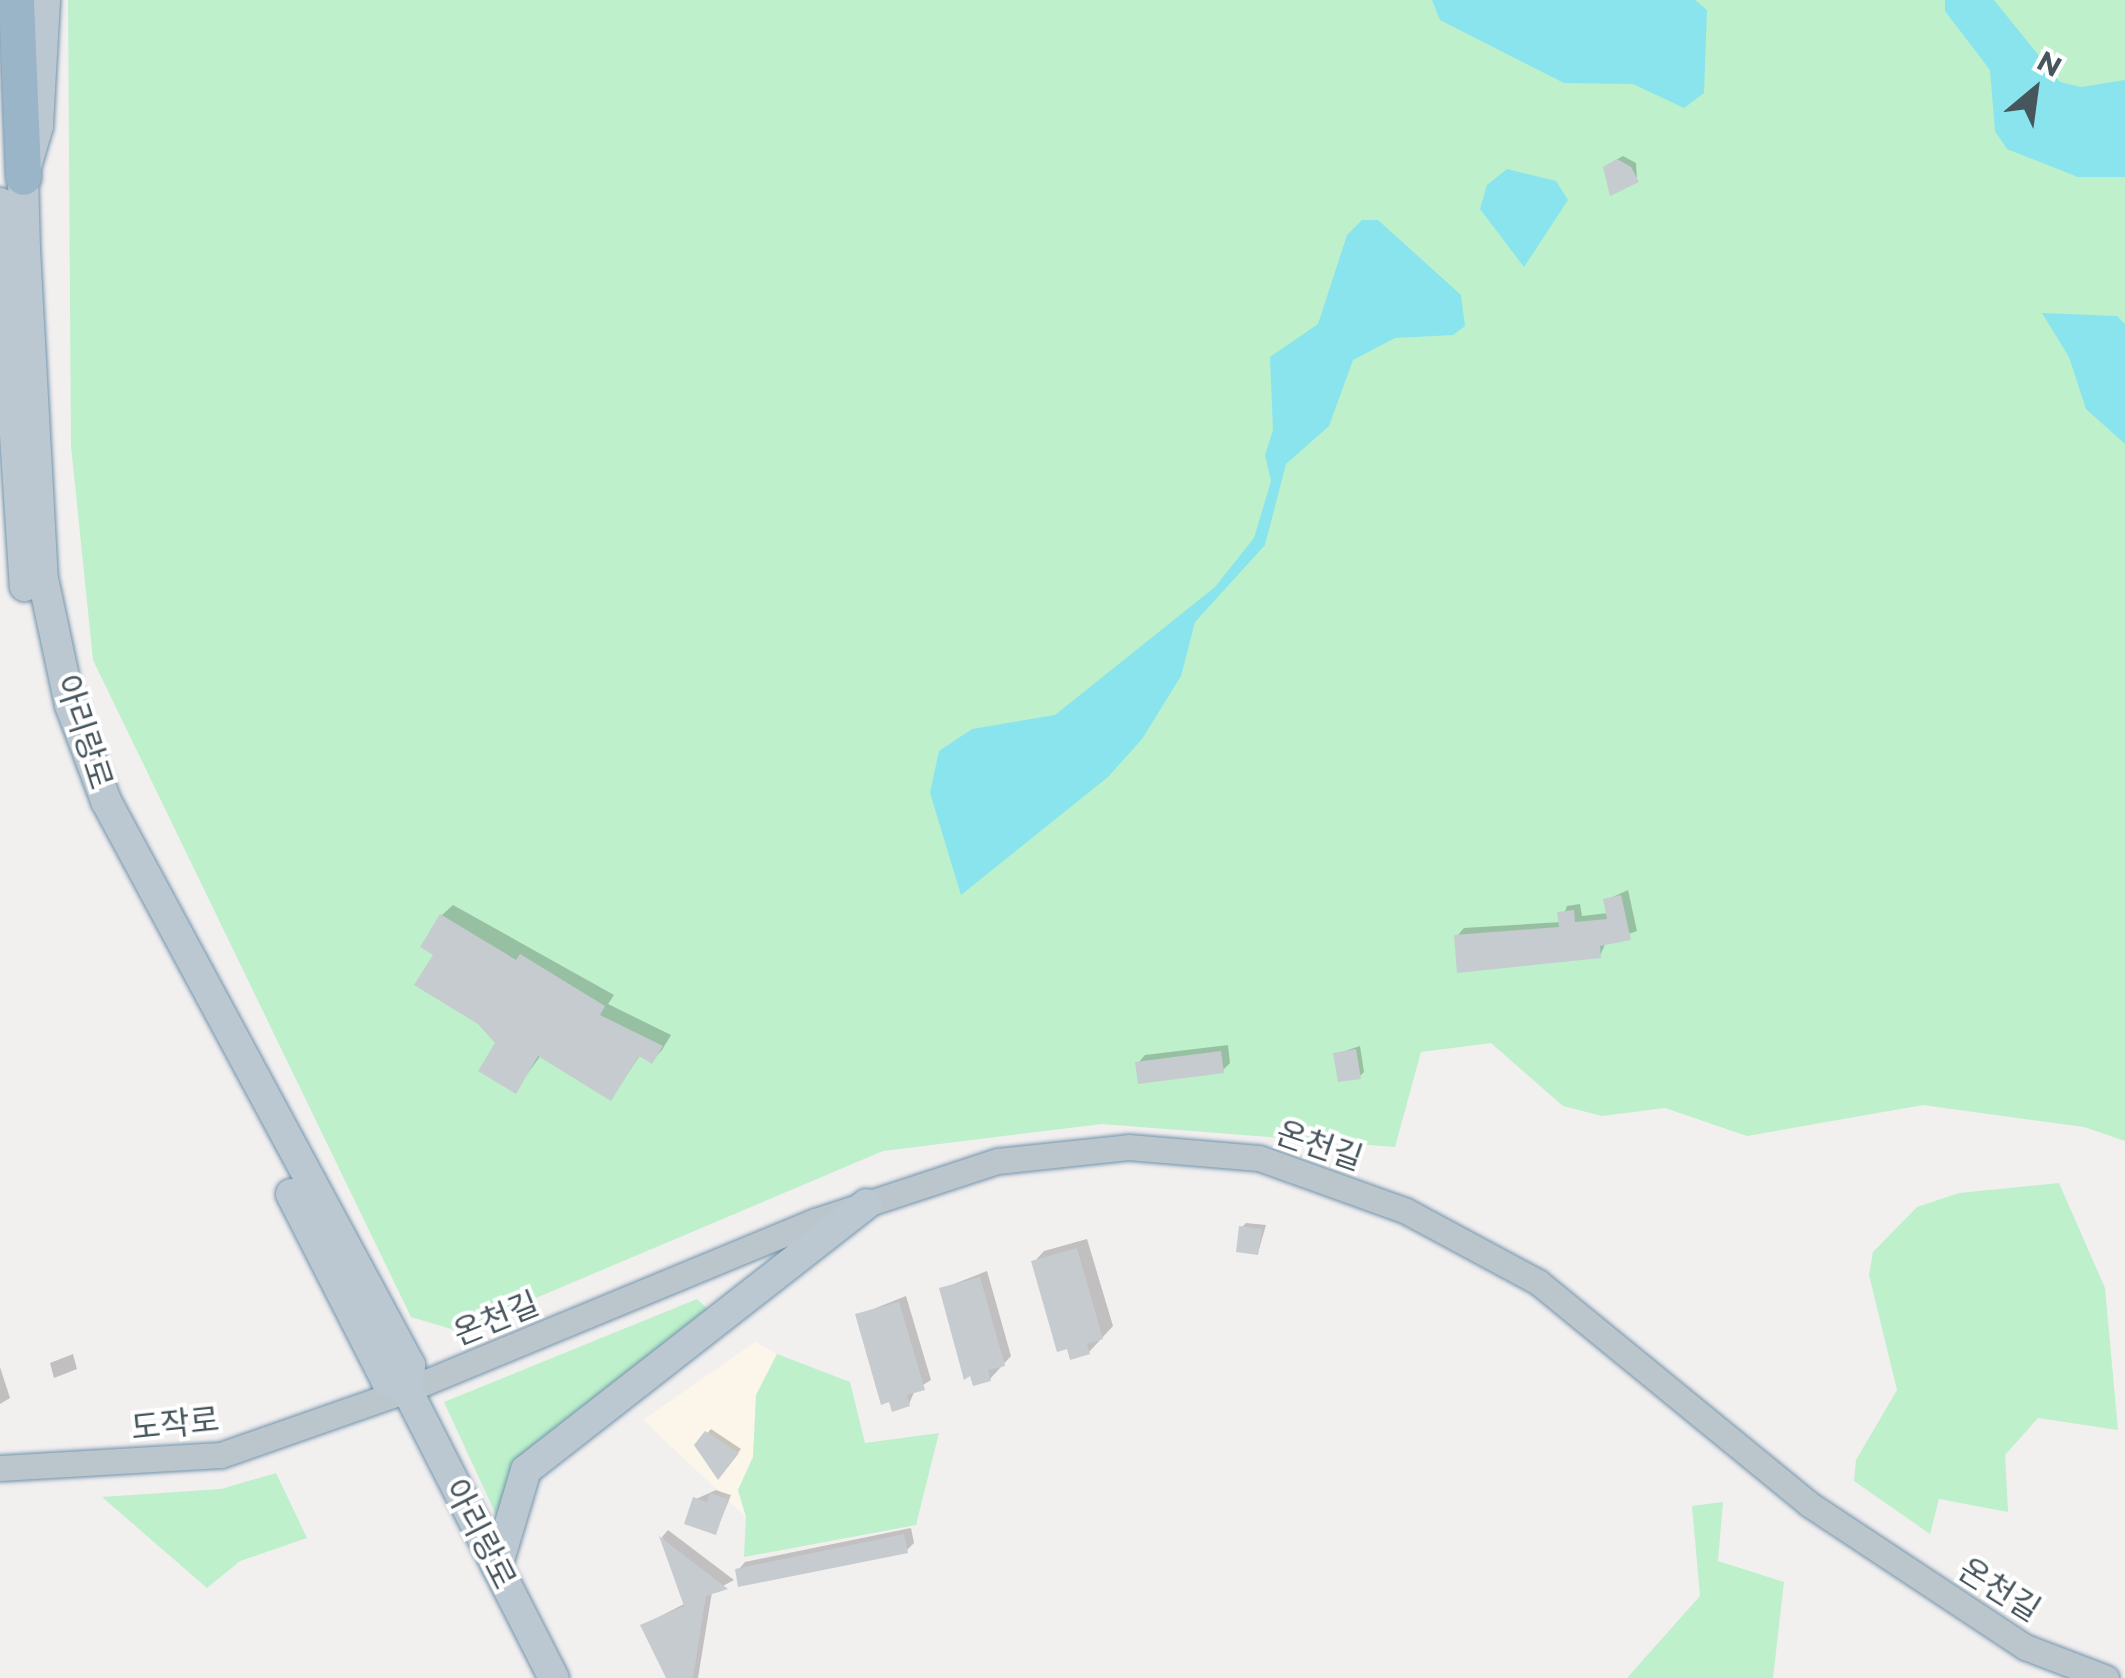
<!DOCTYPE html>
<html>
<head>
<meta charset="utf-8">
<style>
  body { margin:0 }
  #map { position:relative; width:2125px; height:1678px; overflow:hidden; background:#f2efef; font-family:Montserrat,"Noto Sans KR",sans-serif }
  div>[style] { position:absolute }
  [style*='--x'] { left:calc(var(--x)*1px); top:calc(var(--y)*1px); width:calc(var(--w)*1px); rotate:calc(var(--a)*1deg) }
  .commercial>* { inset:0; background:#fcf5e9 }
  .green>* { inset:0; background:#bdf0cb }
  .water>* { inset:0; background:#89e4ee }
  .shadow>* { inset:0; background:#0003 }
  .building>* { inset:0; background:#c6cbcf }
  .roads { filter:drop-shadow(0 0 2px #7193ab) drop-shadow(0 0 2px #7193ab) }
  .tertiary>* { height:25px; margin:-12.5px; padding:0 12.5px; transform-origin:12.5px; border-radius:12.5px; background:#bbc5cc }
  .secondary>* { height:30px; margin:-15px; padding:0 15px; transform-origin:15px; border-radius:15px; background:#bbc8d1 }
  .trunk>* { height:35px; margin:-17.5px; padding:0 17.5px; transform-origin:17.5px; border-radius:17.5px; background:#9ab5c7 }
  span { translate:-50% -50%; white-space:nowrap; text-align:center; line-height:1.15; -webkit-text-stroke:8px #fff; paint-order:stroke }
  .street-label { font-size:32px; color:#47555d }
  .north { position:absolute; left:1985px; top:40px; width:100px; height:100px; -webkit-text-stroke:8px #fff; paint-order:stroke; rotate:29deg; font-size:28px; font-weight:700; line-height:40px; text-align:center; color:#47555d }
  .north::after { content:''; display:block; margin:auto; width:35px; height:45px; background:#47555d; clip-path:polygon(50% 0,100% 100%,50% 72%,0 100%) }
</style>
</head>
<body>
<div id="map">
  <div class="commercial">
    <div style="clip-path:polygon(755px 1342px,777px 1354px,756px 1395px,753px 1457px,738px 1490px,746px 1517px,643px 1420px)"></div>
  </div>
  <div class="green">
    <div style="clip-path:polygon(68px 0,2125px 0,2125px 1141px,2084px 1127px,1923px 1105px,1747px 1136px,1665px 1108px,1602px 1116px,1563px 1106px,1491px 1043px,1421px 1052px,1395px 1147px,1102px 1124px,883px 1151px,458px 1331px,411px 1317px,93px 660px,71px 446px)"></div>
    <div style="clip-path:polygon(2059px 1183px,2105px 1288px,2118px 1430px,2038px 1418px,2005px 1455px,2008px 1512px,1939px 1499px,1930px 1534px,1854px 1481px,1856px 1460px,1897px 1390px,1869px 1275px,1873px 1252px,1917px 1207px,1959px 1193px)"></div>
    <div style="clip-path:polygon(697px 1299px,711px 1312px,512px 1464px,497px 1517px,444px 1402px)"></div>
    <div style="clip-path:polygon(777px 1354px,850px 1382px,865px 1443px,939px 1433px,916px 1525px,744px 1557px,746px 1517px,738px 1490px,753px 1457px,756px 1395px)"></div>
    <div style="clip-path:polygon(276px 1473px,307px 1538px,240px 1561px,207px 1588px,102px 1497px,221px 1489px)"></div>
    <div style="clip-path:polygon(1723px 1502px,1718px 1561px,1784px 1582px,1773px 1678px,1627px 1678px,1700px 1596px,1692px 1506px)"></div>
  </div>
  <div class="water">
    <div style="clip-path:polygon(1432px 0,1695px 0,1707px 10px,1704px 93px,1684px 108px,1633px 84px,1564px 83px,1440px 20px)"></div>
    <div style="clip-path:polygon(1945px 0,1994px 0,2060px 82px,2081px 87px,2125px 80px,2125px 177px,2078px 177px,2007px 149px,1995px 131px,1990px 70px,1945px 11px)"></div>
    <div style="clip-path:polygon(1507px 169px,1556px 181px,1568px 200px,1524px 267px,1480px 209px,1487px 185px)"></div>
    <div style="clip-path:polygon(1362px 220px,1378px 220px,1461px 295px,1465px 326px,1453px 335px,1395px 338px,1353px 360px,1329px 426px,1286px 464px,1265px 545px,1195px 622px,1181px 676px,1142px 739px,1108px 777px,961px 895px,930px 793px,939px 751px,972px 729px,1055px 715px,1215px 587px,1254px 538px,1271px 481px,1265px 455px,1273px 430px,1270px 357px,1318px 324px,1347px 235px)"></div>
    <div style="clip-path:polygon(2042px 313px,2117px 316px,2125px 324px,2125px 444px,2086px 409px,2069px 357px)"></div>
  </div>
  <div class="shadow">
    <div style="clip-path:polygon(1623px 156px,1636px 163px,1637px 180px,1611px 163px)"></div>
    <div style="clip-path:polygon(1628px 890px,1637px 931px,1606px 942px,1600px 956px,1457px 936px,1464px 928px,1561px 922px,1567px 906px,1580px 904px,1582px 916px,1608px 913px,1606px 900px)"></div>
    <div style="clip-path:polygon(453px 905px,614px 995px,608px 1004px,671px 1035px,662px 1050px,652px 1061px,641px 1054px,611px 1098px,541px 1055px,515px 1091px,498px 1042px,436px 954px,442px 915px)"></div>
    <div style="clip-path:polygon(1228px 1045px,1230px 1063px,1223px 1070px,1138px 1063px,1145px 1055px)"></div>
    <div style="clip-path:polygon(1360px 1046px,1364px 1072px,1360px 1076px,1336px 1054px)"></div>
    <div style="clip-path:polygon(1246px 1223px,1266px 1225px,1258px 1253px,1242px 1227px)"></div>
    <div style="clip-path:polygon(1087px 1239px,1113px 1326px,1089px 1352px,1034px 1262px,1044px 1251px)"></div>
    <div style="clip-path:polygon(987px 1271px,1011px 1356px,990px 1379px,941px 1289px)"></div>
    <div style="clip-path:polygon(906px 1296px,931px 1380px,915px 1390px,909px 1404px,858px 1315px)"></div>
    <div style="clip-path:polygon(73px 1354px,77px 1369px,54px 1378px,50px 1363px)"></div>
    <div style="clip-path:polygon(0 1367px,10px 1398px,0 1404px)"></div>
    <div style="clip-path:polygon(711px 1429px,741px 1449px,719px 1476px,697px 1445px)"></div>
    <div style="clip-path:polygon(716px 1490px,731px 1495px,716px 1532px,696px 1499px)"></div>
    <div style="clip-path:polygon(911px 1528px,914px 1543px,907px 1550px,738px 1570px,745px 1562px)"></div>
    <div style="clip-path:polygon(668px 1530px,734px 1580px,712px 1592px,698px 1678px,669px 1678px,643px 1625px,686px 1603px,662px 1537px)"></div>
  </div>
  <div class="building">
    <div style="clip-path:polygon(1617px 159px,1631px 167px,1639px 182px,1610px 196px,1603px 167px)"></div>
    <div style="clip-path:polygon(1621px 895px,1631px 940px,1600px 946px,1601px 958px,1457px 973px,1454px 935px,1559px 927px,1557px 912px,1574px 910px,1575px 922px,1607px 919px,1603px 899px)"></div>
    <div style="clip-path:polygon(440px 914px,516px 960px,520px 954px,605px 1006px,600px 1015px,663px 1046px,652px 1064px,639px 1056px,611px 1101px,538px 1056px,516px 1094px,478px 1071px,495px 1043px,478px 1024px,414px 985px,433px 955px,420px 947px)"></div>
    <div style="clip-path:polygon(1356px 1049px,1361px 1079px,1338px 1082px,1333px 1053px)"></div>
    <div style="clip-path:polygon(1221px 1051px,1224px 1073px,1138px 1084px,1135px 1062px)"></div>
    <div style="clip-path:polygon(1239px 1226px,1262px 1229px,1258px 1255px,1236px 1252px)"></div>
    <div style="clip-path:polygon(1077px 1248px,1103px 1339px,1087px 1344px,1090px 1354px,1070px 1360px,1067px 1349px,1057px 1352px,1031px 1261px)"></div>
    <div style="clip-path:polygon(980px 1277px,1005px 1366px,988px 1370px,991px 1381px,973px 1386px,970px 1376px,964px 1380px,939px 1288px)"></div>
    <div style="clip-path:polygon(899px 1302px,925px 1390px,907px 1395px,910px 1406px,892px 1412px,889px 1402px,881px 1405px,855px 1314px)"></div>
    <div style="clip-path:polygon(705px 1431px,739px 1453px,718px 1480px,694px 1445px)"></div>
    <div style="clip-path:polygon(710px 1493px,728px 1499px,716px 1535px,684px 1524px,693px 1497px,707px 1502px)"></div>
    <div style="clip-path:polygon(904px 1534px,908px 1553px,738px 1587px,735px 1569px)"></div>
    <div style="clip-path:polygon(659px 1536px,728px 1589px,706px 1596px,693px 1678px,666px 1678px,640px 1625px,684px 1606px)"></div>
  </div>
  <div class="roads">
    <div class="tertiary">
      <div style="--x:0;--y:1468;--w:221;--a:-3.4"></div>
      <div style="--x:221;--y:1455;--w:197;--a:-19.3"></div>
      <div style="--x:407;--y:1390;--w:442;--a:-22.5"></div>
      <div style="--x:815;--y:1221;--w:193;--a:-18.2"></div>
      <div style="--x:998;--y:1161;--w:131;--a:-6.1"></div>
      <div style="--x:1128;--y:1147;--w:131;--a:4.8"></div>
      <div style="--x:1259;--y:1158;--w:156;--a:19.8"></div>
      <div style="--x:1406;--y:1211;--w:150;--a:28.3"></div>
      <div style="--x:1538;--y:1282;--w:350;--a:39.3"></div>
      <div style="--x:1809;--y:1504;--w:259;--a:33.5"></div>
      <div style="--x:2025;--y:1647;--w:87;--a:20.9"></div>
    </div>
    <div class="secondary">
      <div style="--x:45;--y:0;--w:126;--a:93.2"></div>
      <div style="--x:38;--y:126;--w:53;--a:106.4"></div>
      <div style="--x:23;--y:177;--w:73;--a:88.4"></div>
      <div style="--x:25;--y:250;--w:329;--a:86.9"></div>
      <div style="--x:43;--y:579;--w:129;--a:77.9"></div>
      <div style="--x:70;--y:705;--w:103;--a:69.4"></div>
      <div style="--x:106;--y:801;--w:641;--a:61.68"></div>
      <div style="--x:410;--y:1365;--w:25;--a:97"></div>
      <div style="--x:407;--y:1390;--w:323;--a:63"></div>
      <div style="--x:0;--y:203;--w:384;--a:86.3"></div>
      <div style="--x:291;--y:1194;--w:209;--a:62.9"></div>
      <div style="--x:386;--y:1380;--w:23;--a:25"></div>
      <div style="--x:497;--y:1567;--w:101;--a:-73.4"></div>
      <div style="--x:526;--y:1470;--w:432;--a:-38"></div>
    </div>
    <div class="trunk">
      <div style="--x:16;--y:0;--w:177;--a:87.7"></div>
    </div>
  </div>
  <div class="street-label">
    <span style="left:84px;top:732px;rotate:72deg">아리랑로</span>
    <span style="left:1319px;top:1146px;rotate:19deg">온천길</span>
    <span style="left:496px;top:1319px;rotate:-22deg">온천길</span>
    <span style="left:175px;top:1424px;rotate:-6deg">도작로</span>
    <span style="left:480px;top:1534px;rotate:63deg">아리랑로</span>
    <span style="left:1999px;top:1590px;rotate:32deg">온천길</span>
  </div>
  <div class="north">N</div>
</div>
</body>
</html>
